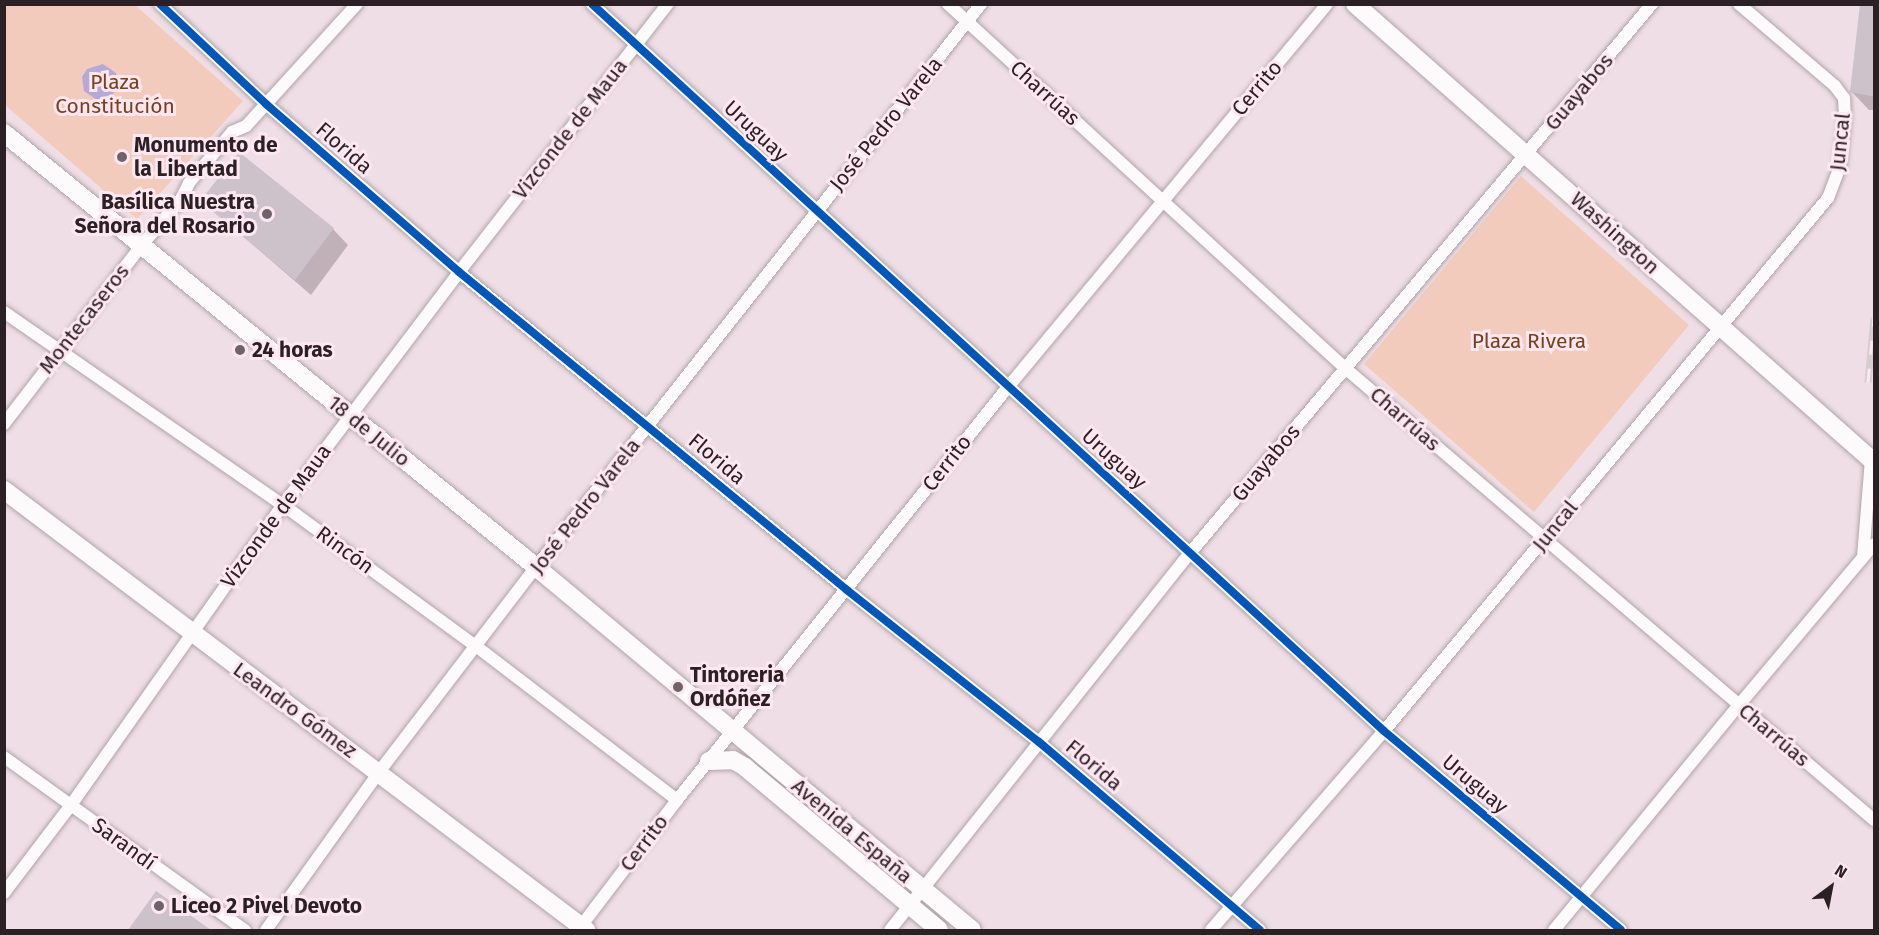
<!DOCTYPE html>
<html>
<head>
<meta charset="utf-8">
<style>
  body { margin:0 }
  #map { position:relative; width:1879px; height:935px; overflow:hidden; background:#efdee5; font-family:"Fira Sans",sans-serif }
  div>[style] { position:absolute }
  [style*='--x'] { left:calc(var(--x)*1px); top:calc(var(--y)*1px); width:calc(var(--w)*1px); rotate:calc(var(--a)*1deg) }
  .green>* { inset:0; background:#f2cbbc }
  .water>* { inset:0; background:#b5a9d5 }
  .shadow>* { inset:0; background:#0003 }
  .building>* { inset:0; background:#cdc2ca }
  .roads { filter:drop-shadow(0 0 2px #b0a4a9) drop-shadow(0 0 2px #b0a4a9) }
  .street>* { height:12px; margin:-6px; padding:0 6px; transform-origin:6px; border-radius:6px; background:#fdfafb }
  .secondary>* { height:18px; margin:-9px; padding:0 9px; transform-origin:9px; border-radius:9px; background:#fdfafb }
  .rail>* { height:7px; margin-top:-3.5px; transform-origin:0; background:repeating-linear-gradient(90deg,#fee7f0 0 14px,#d3cfd1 0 28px); box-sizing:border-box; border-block:2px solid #d3cfd1 }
  .cycleway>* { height:8px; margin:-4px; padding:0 4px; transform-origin:4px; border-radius:4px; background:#0057b8 }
  .dots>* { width:16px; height:16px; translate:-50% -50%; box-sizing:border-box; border:3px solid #fee7f0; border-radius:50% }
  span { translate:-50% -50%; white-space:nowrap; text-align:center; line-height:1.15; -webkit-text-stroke:6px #fee7f0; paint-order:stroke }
  .park-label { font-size:21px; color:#7a411a }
  .street-label { font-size:21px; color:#2b2125 }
  .poi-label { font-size:21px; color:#2b2125; font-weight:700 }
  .left { translate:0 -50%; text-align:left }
  .right { translate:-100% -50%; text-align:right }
  .frame { position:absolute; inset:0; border:6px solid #2b2125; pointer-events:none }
  .north { position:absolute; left:1801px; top:857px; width:60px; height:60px; -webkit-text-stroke:4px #fee7f0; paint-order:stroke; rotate:32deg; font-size:16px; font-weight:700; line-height:24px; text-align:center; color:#2b2125 }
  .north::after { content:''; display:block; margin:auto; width:21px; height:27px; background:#2b2125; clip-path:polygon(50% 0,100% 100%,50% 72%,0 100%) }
</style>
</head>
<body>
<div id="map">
  <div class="green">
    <div style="clip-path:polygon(5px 4px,135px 5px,243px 101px,137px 219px,5px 105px)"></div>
    <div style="clip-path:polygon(1521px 176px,1689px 325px,1534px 512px,1364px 364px)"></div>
  </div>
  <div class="water">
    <div style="clip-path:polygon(103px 64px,116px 73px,116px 89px,111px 97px,97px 100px,84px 91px,82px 77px,87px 69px)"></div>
  </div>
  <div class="shadow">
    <div style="clip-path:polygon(1874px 4px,1874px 110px,1869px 110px,1852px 92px)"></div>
    <div style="clip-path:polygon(202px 201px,333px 229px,348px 245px,311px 295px)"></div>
    <div style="clip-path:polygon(157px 893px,208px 930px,130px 930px)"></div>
  </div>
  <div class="building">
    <div style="clip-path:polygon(1860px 4px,1875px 4px,1875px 97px,1850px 92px)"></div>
    <div style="clip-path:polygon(239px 152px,334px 228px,295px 280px,200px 201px)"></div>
    <div style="clip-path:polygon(156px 891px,211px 930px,128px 930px)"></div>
  </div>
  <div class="roads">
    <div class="street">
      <div style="--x:160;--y:4;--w:146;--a:43.3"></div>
      <div style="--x:266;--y:104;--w:256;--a:41"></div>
      <div style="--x:459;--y:272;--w:502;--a:39.34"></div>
      <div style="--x:847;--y:590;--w:245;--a:38.4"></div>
      <div style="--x:1039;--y:742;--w:290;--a:40.4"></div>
      <div style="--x:592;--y:4;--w:1075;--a:42.55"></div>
      <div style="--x:1384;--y:731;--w:309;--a:40"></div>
      <div style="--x:948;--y:4;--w:539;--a:42.52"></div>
      <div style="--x:1345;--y:368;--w:696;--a:40.51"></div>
      <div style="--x:4;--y:312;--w:339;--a:34.7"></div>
      <div style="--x:283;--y:505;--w:240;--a:36.2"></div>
      <div style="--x:477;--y:647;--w:252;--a:37.4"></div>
      <div style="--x:4;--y:424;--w:225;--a:-52.4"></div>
      <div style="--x:141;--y:246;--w:62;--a:-49.6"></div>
      <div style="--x:181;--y:199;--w:18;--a:-63"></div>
      <div style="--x:189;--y:183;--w:67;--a:-49.9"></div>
      <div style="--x:232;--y:132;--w:15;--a:-23"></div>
      <div style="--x:246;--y:126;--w:165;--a:-47.7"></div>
      <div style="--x:1863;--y:557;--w:98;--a:-85.3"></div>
      <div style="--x:4;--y:757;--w:297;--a:35.7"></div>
      <div style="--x:4;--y:893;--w:111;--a:-52.7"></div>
      <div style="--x:71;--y:805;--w:367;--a:-54.8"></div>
      <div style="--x:283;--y:505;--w:292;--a:-52.9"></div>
      <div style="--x:459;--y:272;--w:340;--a:-52.1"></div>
      <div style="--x:266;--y:930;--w:194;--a:-54.4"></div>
      <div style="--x:379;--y:772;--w:258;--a:-52.6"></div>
      <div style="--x:536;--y:567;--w:718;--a:-51.68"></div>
      <div style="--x:578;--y:930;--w:163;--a:-52.7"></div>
      <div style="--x:677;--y:800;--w:529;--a:-51.29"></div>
      <div style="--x:1008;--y:387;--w:498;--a:-50.2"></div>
      <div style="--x:890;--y:930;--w:482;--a:-51.5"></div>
      <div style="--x:1190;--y:553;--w:718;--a:-49.92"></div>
      <div style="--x:1211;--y:930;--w:264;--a:-49"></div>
      <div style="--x:1384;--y:731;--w:694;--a:-50.21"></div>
      <div style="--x:1828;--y:198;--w:33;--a:-69"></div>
      <div style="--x:1840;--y:167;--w:50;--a:-84.3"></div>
      <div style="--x:1845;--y:117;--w:19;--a:-93"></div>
      <div style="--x:1844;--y:98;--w:15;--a:-127"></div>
      <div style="--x:1835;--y:86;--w:126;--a:-139.5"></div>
      <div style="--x:1554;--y:930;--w:291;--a:-50.6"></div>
      <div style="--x:1739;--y:705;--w:210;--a:-50"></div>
    </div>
    <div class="secondary">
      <div style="--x:1355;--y:4;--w:692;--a:41.43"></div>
      <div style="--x:4;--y:133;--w:687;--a:39.21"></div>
      <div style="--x:536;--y:567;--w:567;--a:39.78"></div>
      <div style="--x:4;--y:490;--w:730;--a:37.09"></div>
      <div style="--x:709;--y:761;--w:24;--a:-2"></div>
      <div style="--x:733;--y:760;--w:14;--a:30"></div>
      <div style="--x:745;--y:767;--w:253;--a:40"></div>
    </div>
  </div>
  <div class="rail">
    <div style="--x:1868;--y:382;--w:65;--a:-84.7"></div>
  </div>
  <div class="cycleway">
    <div style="--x:160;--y:4;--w:146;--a:43.3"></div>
    <div style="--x:266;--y:104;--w:256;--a:41"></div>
    <div style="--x:459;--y:272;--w:502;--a:39.34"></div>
    <div style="--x:847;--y:590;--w:245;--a:38.4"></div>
    <div style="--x:1039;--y:742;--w:290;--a:40.4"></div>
    <div style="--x:592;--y:4;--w:1075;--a:42.55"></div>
    <div style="--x:1384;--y:731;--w:309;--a:40"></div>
  </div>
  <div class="dots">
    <div style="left:122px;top:157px;background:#706368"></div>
    <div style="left:267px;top:214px;background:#706368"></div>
    <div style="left:240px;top:350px;background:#706368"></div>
    <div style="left:678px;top:687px;background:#706368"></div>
    <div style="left:159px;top:906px;background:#706368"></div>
  </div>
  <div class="park-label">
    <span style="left:115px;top:94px">Plaza<br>Constitución</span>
    <span style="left:1529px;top:341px">Plaza Rivera</span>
  </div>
  <div class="street-label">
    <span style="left:1257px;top:88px;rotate:-50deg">Cerrito</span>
    <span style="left:1579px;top:92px;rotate:-50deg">Guayabos</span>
    <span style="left:1045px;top:93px;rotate:42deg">Charrúas</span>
    <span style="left:886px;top:124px;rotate:-51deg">José Pedro Varela</span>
    <span style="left:570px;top:129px;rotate:-52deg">Vizconde de Maua</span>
    <span style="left:756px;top:131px;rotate:43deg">Uruguay</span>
    <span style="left:1840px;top:142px;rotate:-84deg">Juncal</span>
    <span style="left:344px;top:148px;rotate:41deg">Florida</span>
    <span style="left:1615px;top:233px;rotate:42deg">Washington</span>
    <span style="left:84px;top:319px;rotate:-52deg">Montecaseros</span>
    <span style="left:1405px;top:419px;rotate:41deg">Charrúas</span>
    <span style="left:369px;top:431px;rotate:39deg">18 de Julio</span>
    <span style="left:717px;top:459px;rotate:40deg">Florida</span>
    <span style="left:1114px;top:459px;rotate:42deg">Uruguay</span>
    <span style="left:947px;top:463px;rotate:-52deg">Cerrito</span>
    <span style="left:1266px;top:463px;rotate:-50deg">Guayabos</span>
    <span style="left:585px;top:506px;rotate:-52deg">José Pedro Varela</span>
    <span style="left:276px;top:516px;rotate:-54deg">Vizconde de Maua</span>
    <span style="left:1555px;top:526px;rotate:-51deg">Juncal</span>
    <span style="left:345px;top:550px;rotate:36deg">Rincón</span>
    <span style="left:295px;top:710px;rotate:36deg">Leandro Gómez</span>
    <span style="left:1774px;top:735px;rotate:40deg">Charrúas</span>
    <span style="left:1094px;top:765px;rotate:40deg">Florida</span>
    <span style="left:1475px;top:784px;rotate:40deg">Uruguay</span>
    <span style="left:852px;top:831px;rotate:40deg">Avenida España</span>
    <span style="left:644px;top:843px;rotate:-53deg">Cerrito</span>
    <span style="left:124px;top:844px;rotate:36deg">Sarandí</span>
  </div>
  <div class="poi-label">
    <span class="left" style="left:134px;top:157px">Monumento de<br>la Libertad</span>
    <span class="right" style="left:255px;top:214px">Basílica Nuestra<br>Señora del Rosario</span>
    <span class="left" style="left:252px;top:350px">24 horas</span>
    <span class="left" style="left:690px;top:687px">Tintoreria<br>Ordóñez</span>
    <span class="left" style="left:171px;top:906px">Liceo 2 Pivel Devoto</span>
  </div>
  <div class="frame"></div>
  <div class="north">N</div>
</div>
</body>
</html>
